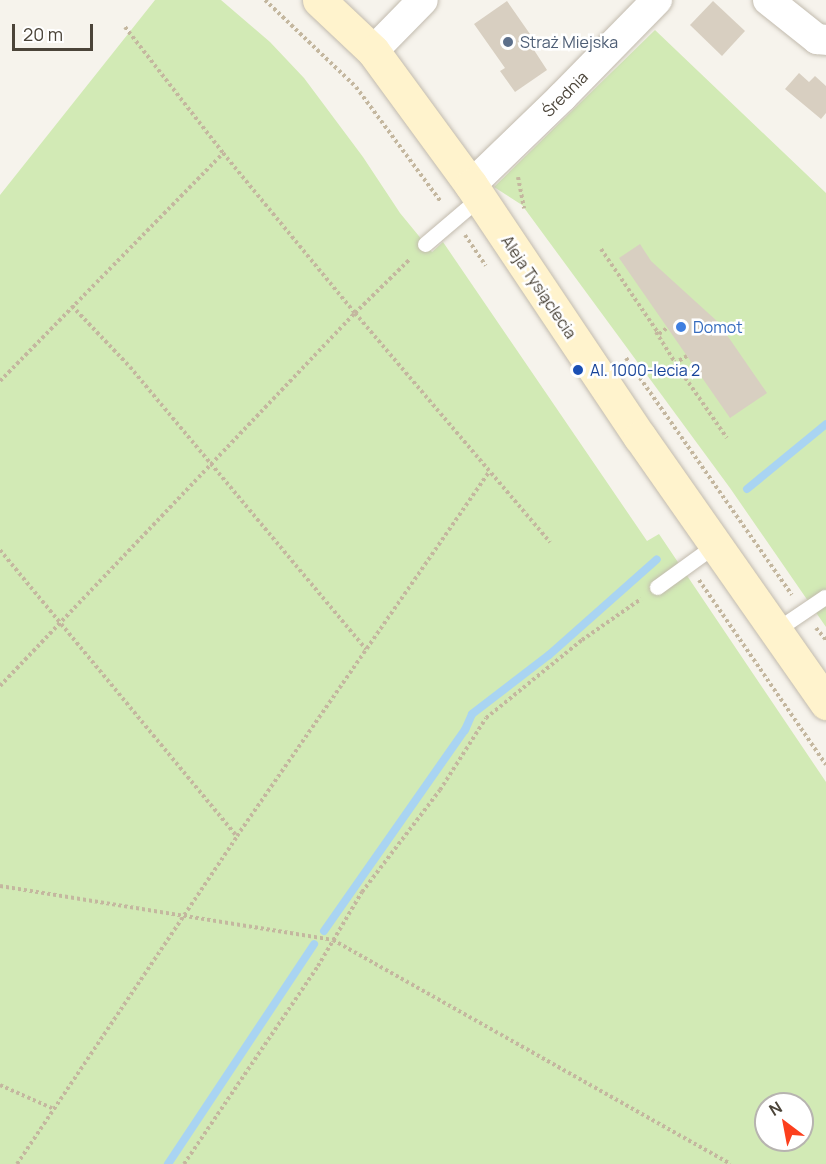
<!DOCTYPE html>
<html>
<head>
<meta charset="utf-8">
<style>
  body { margin:0 }
  #map { position:relative; width:826px; height:1164px; overflow:hidden; background:#f6f3ec; font-family:Manrope,sans-serif }
  div>[style] { position:absolute }
  [style*='--x'] { left:calc(var(--x)*1px); top:calc(var(--y)*1px); width:calc(var(--w)*1px); rotate:calc(var(--a)*1deg) }
  .green>* { inset:0; background:#d2eab5 }
  .stream>* { height:8px; margin:-4px; padding:0 4px; transform-origin:4px; border-radius:4px; background:#a9d4f2 }
  .building>* { inset:0; background:#d8cfc1 }
  .path>* { height:4px; margin-top:-2px; transform-origin:0; background:repeating-linear-gradient(90deg,#c4b79f 0 3px,transparent 0 6px) }
  .roads { filter:drop-shadow(0 0 2px #c2bbae) drop-shadow(0 0 2px #c2bbae) }
  .lane>* { height:15px; margin:-7.5px; padding:0 7.5px; transform-origin:7.5px; border-radius:7.5px; background:#fff }
  .street>* { height:30px; margin:-15px; padding:0 15px; transform-origin:15px; border-radius:15px; background:#fff }
  .secondary>* { height:33px; margin:-16.5px; padding:0 16.5px; transform-origin:16.5px; border-radius:16.5px; background:#fff3cd }
  .dots>* { width:16px; height:16px; translate:-50% -50%; box-sizing:border-box; border:3px solid #fff; border-radius:50% }
  span { translate:-50% -50%; white-space:nowrap; text-align:center; line-height:1.15; -webkit-text-stroke:5px #fff; paint-order:stroke }
  .service-label { font-size:16px; color:#4e5e75 }
  .left { translate:0 -50%; text-align:left }
  .street-label { font-size:16px; color:#4b4439 }
  .shop-label { font-size:16px; color:#366cbe }
  .transit-label { font-size:16px; color:#164399 }
  .north { position:absolute; left:754px; top:1092px; width:60px; height:60px; box-sizing:border-box; background:#fff; border:2px solid #b7b4b0; border-radius:50%; rotate:328deg; font-size:16px; font-weight:700; line-height:24px; text-align:center; color:#4b4439 }
  .north::after { content:''; display:block; margin:auto; width:21px; height:27px; background:#fc3f1d; clip-path:polygon(50% 0,100% 100%,50% 72%,0 100%) }
  .scale { position:absolute; left:12px; top:24px; width:81px; height:27px; box-sizing:border-box; border:3px solid #4b4439; border-top:0; padding-left:8px; font-size:18px; line-height:21px; white-space:nowrap; color:#4b4439; -webkit-text-stroke:4px #fff; paint-order:stroke }
</style>
</head>
<body>
<div id="map">
  <div class="green">
    <div style="clip-path:polygon(evenodd,155px 0,221px 0,270px 42px,304px 78px,363px 157px,400px 213px,432px 252px,443px 242px,647px 541px,659px 534px,826px 782px,826px 1164px,0 1164px,0 195px,155px 0,766px 1104px,802px 1104px,802px 1140px,766px 1140px,766px 1104px)"></div>
    <div style="clip-path:polygon(655px 30px,826px 193px,826px 627px,730px 488px,522px 205px,494px 187px)"></div>
  </div>
  <div class="stream">
    <div style="--x:747;--y:489;--w:102;--a:-39.4"></div>
    <div style="--x:324;--y:931;--w:246;--a:-55"></div>
    <div style="--x:465;--y:730;--w:17;--a:-66"></div>
    <div style="--x:472;--y:714;--w:97;--a:-37.5"></div>
    <div style="--x:549;--y:655;--w:144;--a:-41.6"></div>
    <div style="--x:168;--y:1164;--w:264;--a:-56.4"></div>
  </div>
  <div class="building">
    <div style="clip-path:polygon(507px 1px,539px 47px,534px 50px,547px 70px,515px 92px,500px 71px,505px 68px,474px 24px)"></div>
    <div style="clip-path:polygon(713px 1px,745px 31px,722px 56px,690px 25px)"></div>
    <div style="clip-path:polygon(799px 73px,809px 82px,815px 76px,826px 86px,826px 113px,821px 119px,785px 89px)"></div>
    <div style="clip-path:polygon(640px 244px,651px 261px,718px 322px,767px 393px,730px 418px,619px 258px)"></div>
  </div>
  <div class="path">
    <div style="--x:265;--y:0;--w:126;--a:43.7"></div>
    <div style="--x:356;--y:87;--w:143;--a:53.5"></div>
    <div style="--x:125;--y:27;--w:160;--a:52.1"></div>
    <div style="--x:223;--y:153;--w:207;--a:50.5"></div>
    <div style="--x:355;--y:313;--w:301;--a:49.6"></div>
    <div style="--x:518;--y:177;--w:32;--a:79"></div>
    <div style="--x:465;--y:235;--w:37;--a:56"></div>
    <div style="--x:601;--y:249;--w:103;--a:55.7"></div>
    <div style="--x:659;--y:334;--w:10;--a:-37"></div>
    <div style="--x:72;--y:306;--w:84;--a:46.4"></div>
    <div style="--x:130;--y:367;--w:368;--a:50.1"></div>
    <div style="--x:656;--y:332;--w:36;--a:58"></div>
    <div style="--x:687;--y:356;--w:14;--a:150"></div>
    <div style="--x:675;--y:363;--w:91;--a:55.3"></div>
    <div style="--x:626;--y:358;--w:289;--a:55"></div>
    <div style="--x:0;--y:381;--w:319;--a:-45.6"></div>
    <div style="--x:0;--y:550;--w:371;--a:50.4"></div>
    <div style="--x:699;--y:580;--w:224;--a:55.5"></div>
    <div style="--x:816;--y:628;--w:16;--a:50"></div>
    <div style="--x:0;--y:686;--w:515;--a:-46.42"></div>
    <div style="--x:355;--y:313;--w:78;--a:-44.5"></div>
    <div style="--x:0;--y:886;--w:337;--a:9.2"></div>
    <div style="--x:333;--y:940;--w:456;--a:29.4"></div>
    <div style="--x:0;--y:1085;--w:59;--a:24"></div>
    <div style="--x:17;--y:1164;--w:395;--a:-56.1"></div>
    <div style="--x:237;--y:836;--w:444;--a:-55.3"></div>
    <div style="--x:184;--y:1164;--w:239;--a:-55.9"></div>
    <div style="--x:318;--y:966;--w:86;--a:-59.3"></div>
    <div style="--x:362;--y:892;--w:128;--a:-52.6"></div>
    <div style="--x:440;--y:790;--w:85;--a:-57.4"></div>
    <div style="--x:486;--y:718;--w:124;--a:-39.1"></div>
    <div style="--x:582;--y:640;--w:72;--a:-34.8"></div>
  </div>
  <div class="roads">
    <div class="lane">
      <div style="--x:425;--y:244;--w:71;--a:-40.4"></div>
      <div style="--x:657;--y:587;--w:72;--a:-35.9"></div>
      <div style="--x:776;--y:630;--w:59;--a:-34"></div>
    </div>
    <div class="street">
      <div style="--x:768;--y:0;--w:63;--a:38.5"></div>
      <div style="--x:817;--y:39;--w:9;--a:6"></div>
      <div style="--x:373;--y:51;--w:71;--a:-45.6"></div>
      <div style="--x:471;--y:185;--w:127;--a:-44"></div>
      <div style="--x:562;--y:97;--w:136;--a:-45.6"></div>
    </div>
    <div class="secondary">
      <div style="--x:319;--y:0;--w:74;--a:43.4"></div>
      <div style="--x:373;--y:51;--w:166;--a:53.8"></div>
      <div style="--x:471;--y:185;--w:303;--a:56.2"></div>
      <div style="--x:640;--y:437;--w:325;--a:55"></div>
    </div>
  </div>
  <div class="dots">
    <div style="left:508px;top:42px;background:#5c6f8a"></div>
    <div style="left:681px;top:327px;background:#3f7fe0"></div>
    <div style="left:578px;top:370px;background:#1a4fb4"></div>
  </div>
  <div class="service-label">
    <span class="left" style="left:520px;top:42px">Straż Miejska</span>
  </div>
  <div class="street-label">
    <span style="left:565px;top:94px;rotate:-45deg">Średnia</span>
    <span style="left:539px;top:287px;rotate:56deg">Aleja Tysiąclecia</span>
  </div>
  <div class="shop-label">
    <span class="left" style="left:693px;top:327px">Domot</span>
  </div>
  <div class="transit-label">
    <span class="left" style="left:590px;top:370px">Al. 1000-lecia 2</span>
  </div>
  <div class="north">N</div>
  <div class="scale">20 m</div>
</div>
</body>
</html>
